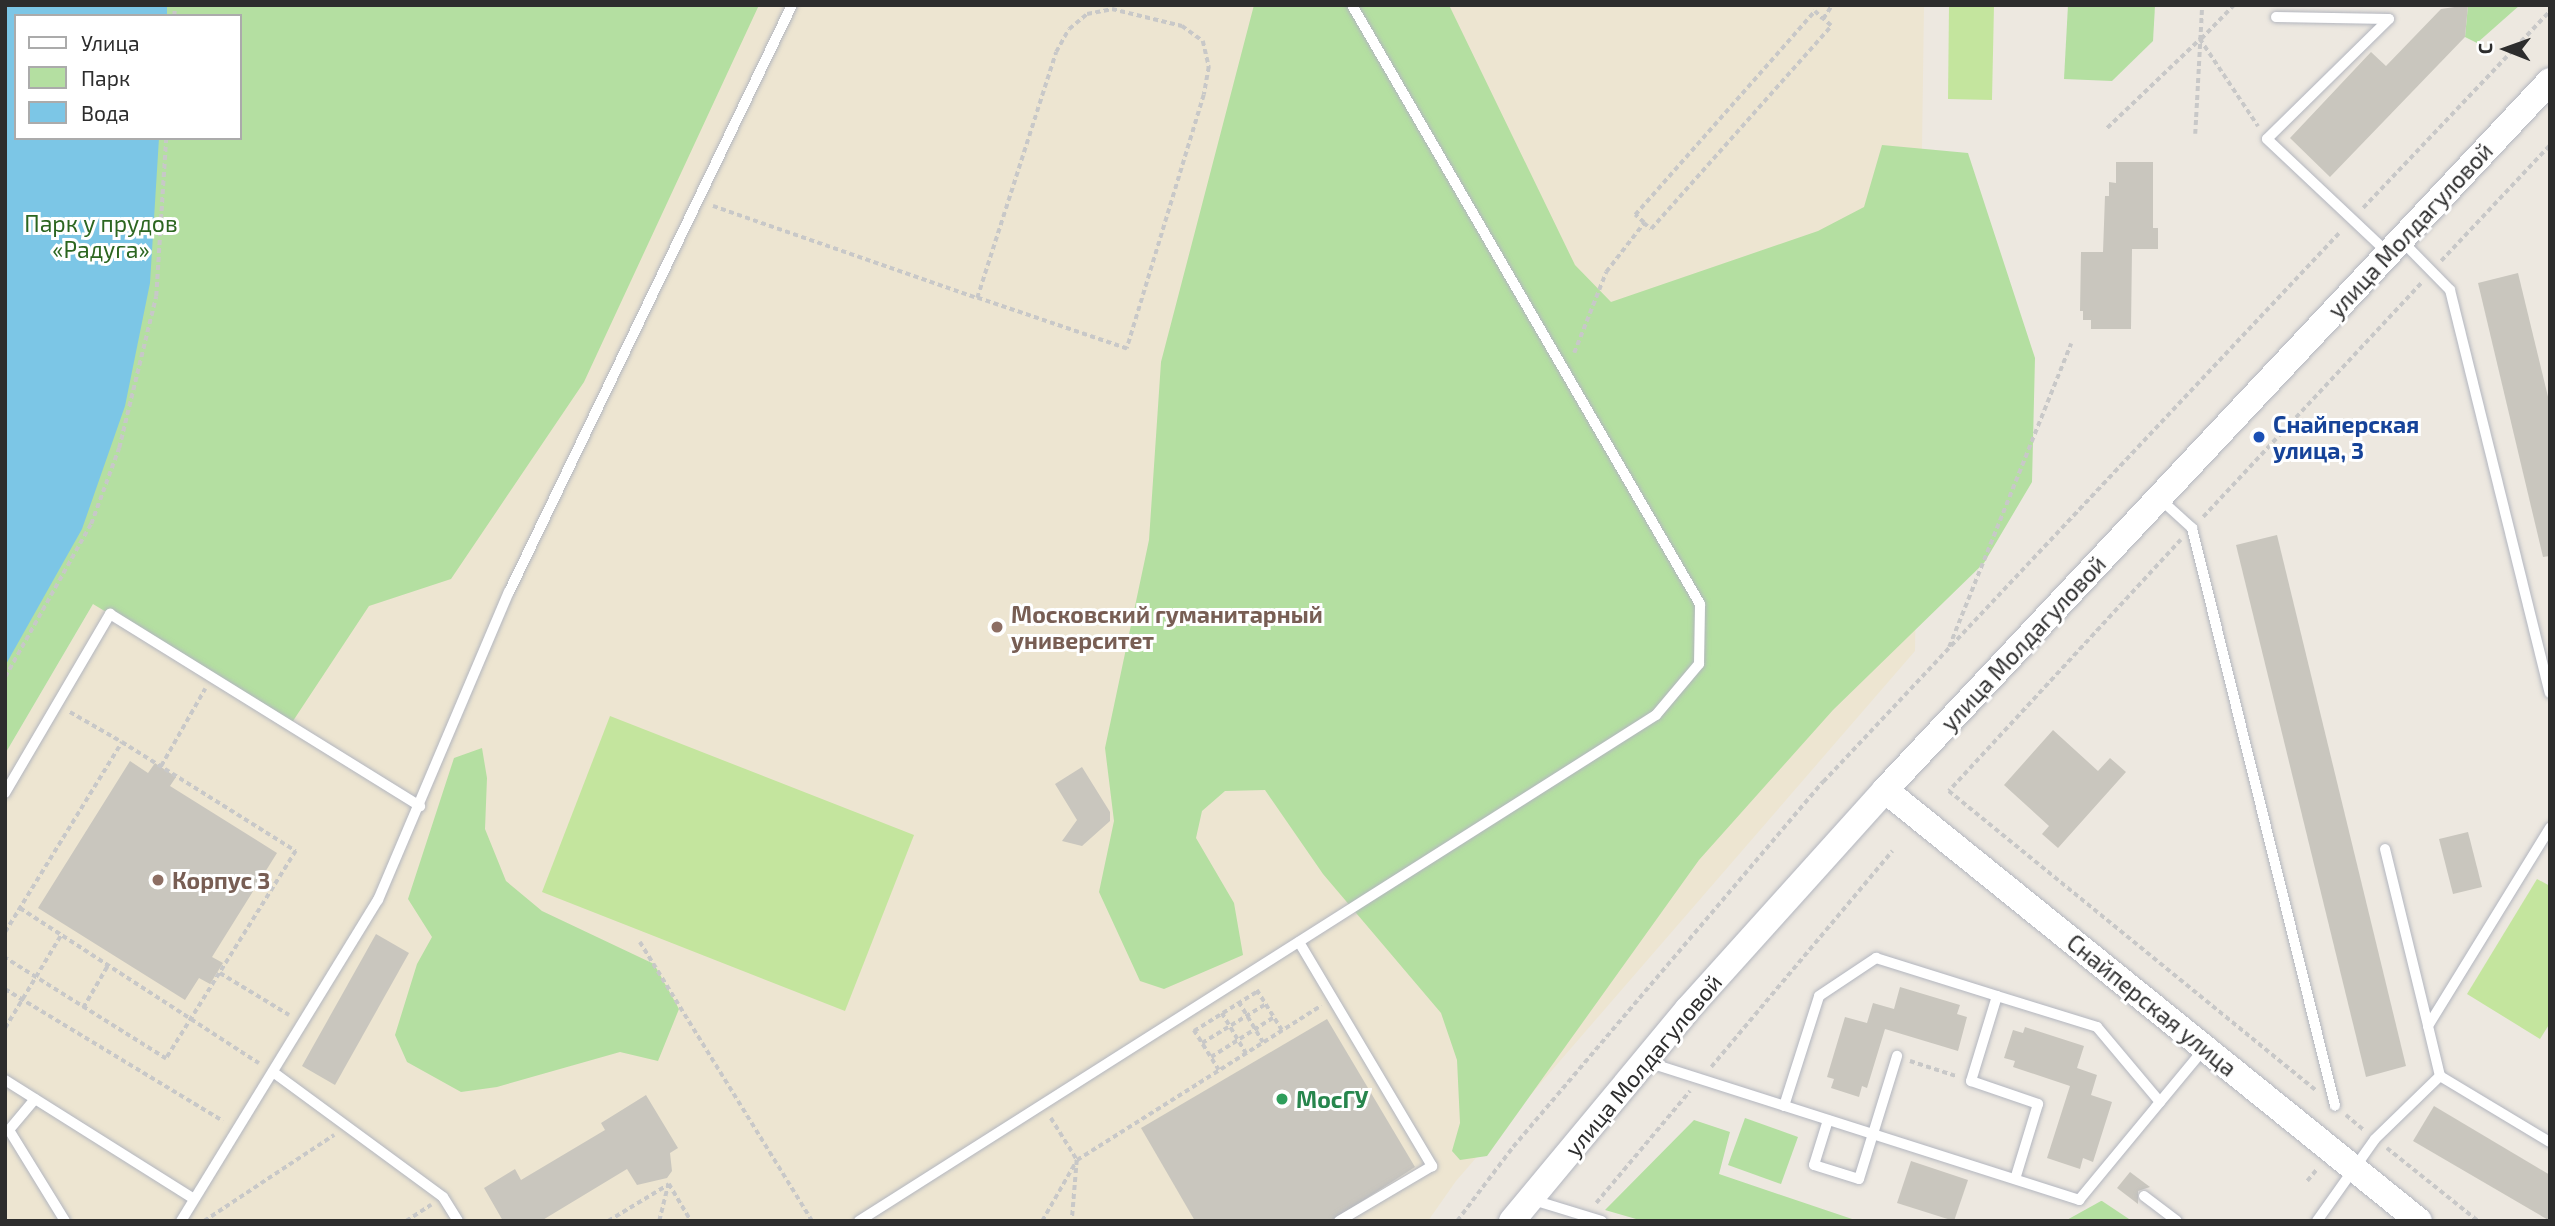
<!DOCTYPE html>
<html>
<head>
<meta charset="utf-8">
<style>
  body { margin:0 }
  #map { position:relative; width:2555px; height:1226px; overflow:hidden; background:#ede8e0; font-family:"Exo 2",sans-serif }
  div>[style] { position:absolute }
  [style*='--x'] { left:calc(var(--x)*1px); top:calc(var(--y)*1px); width:calc(var(--w)*1px); rotate:calc(var(--a)*1deg) }
  .education>* { inset:0; background:#ede5d1 }
  .green>* { inset:0; background:#b4dfa1 }
  .pitch>* { inset:0; background:#c4e59e }
  .water>* { inset:0; background:#7cc6e6 }
  .building>* { inset:0; background:#c9c6be }
  .path>* { height:3.5px; margin-top:-1.75px; transform-origin:0; background:repeating-linear-gradient(90deg,#c8c8c8 0 5px,transparent 0 8.5px) }
  .roads { filter:drop-shadow(0 0 2px #b3b6bf) drop-shadow(0 0 2px #b3b6bf) }
  .service>* { height:10px; margin:-5px; padding:0 5px; transform-origin:5px; border-radius:5px; background:#fff }
  .tertiary>* { height:26px; margin:-13px; padding:0 13px; transform-origin:13px; border-radius:13px; background:#fff }
  .dots>* { width:19px; height:19px; translate:-50% -50%; box-sizing:border-box; border:4px solid #fff; border-radius:50% }
  span { translate:-50% -50%; white-space:nowrap; text-align:center; line-height:1.15; -webkit-text-stroke:6px #fff; paint-order:stroke }
  .park-label { font-size:23px; color:#2c6620 }
  .street-label { font-size:23px; color:#2d2d2d }
  .transit-label { font-size:23px; color:#164399; font-weight:700 }
  .left { translate:0 -50%; text-align:left }
  .education-label { font-size:23px; color:#785e54; font-weight:700 }
  .leisure-label { font-size:23px; color:#27864d; font-weight:700 }
  .frame { position:absolute; inset:0; border:7px solid #2d2d2d; pointer-events:none }
  .legend { position:absolute; left:14px; top:14px; width:228px; height:126px; box-sizing:border-box; background:#fff; border:2px solid #ababab; margin:0; padding:9px 12px; list-style:none; font-size:21px; color:#2d2d2d }
  .legend li { display:flex; align-items:center; gap:14px; height:35px }
  .legend b { width:35px; border:2px solid #ababab }
  .north { position:absolute; left:2471px; top:14px; width:70px; height:70px; -webkit-text-stroke:5px #fff; paint-order:stroke; rotate:271deg; font-size:19px; font-weight:700; line-height:28px; text-align:center; color:#2d2d2d }
  .north::after { content:''; display:block; margin:auto; width:24px; height:32px; background:#2d2d2d; clip-path:polygon(50% 0,100% 100%,50% 72%,0 100%) }
</style>
</head>
<body>
<div id="map">
  <div class="education">
    <div style="clip-path:polygon(215px 5px,1924px 5px,1915px 651px,1456px 1181px,1428px 1221px,5px 1221px,5px 754px,93px 604px,240px 138px,240px 16px)"></div>
  </div>
  <div class="green">
    <div style="clip-path:polygon(evenodd,5px 5px,759px 5px,584px 382px,451px 579px,369px 606px,291px 724px,93px 604px,5px 754px,5px 5px,16px 16px,240px 16px,240px 138px,16px 138px,16px 16px)"></div>
    <div style="clip-path:polygon(1254px 5px,1449px 5px,1575px 265px,1611px 302px,1818px 231px,1864px 207px,1882px 145px,1968px 153px,2035px 358px,2032px 482px,1984px 563px,1833px 710px,1699px 860px,1487px 1156px,1460px 1160px,1452px 1151px,1460px 1123px,1457px 1060px,1441px 1013px,1323px 874px,1265px 790px,1225px 791px,1202px 811px,1196px 838px,1234px 903px,1243px 955px,1164px 989px,1140px 981px,1099px 892px,1114px 821px,1105px 748px,1149px 540px,1161px 362px)"></div>
    <div style="clip-path:polygon(2068px 5px,2155px 6px,2153px 41px,2112px 81px,2064px 79px)"></div>
    <div style="clip-path:polygon(2468px 5px,2520px 5px,2477px 43px,2465px 37px)"></div>
    <div style="clip-path:polygon(482px 748px,487px 778px,485px 829px,506px 881px,542px 911px,654px 964px,679px 1009px,658px 1061px,620px 1052px,497px 1087px,461px 1092px,407px 1062px,395px 1035px,417px 964px,432px 937px,408px 899px,454px 758px)"></div>
    <div style="clip-path:polygon(1745px 1118px,1798px 1137px,1781px 1184px,1728px 1165px)"></div>
    <div style="clip-path:polygon(1694px 1120px,1730px 1132px,1719px 1174px,1858px 1221px,1643px 1221px,1605px 1210px)"></div>
    <div style="clip-path:polygon(2102px 1201px,2132px 1221px,2065px 1221px,2101px 1201px)"></div>
  </div>
  <div class="pitch">
    <div style="clip-path:polygon(1949px 5px,1994px 5px,1992px 100px,1948px 99px)"></div>
    <div style="clip-path:polygon(610px 716px,914px 835px,845px 1011px,542px 892px)"></div>
    <div style="clip-path:polygon(2537px 879px,2550px 886px,2550px 1023px,2540px 1039px,2467px 994px)"></div>
  </div>
  <div class="water">
    <div style="clip-path:polygon(5px 5px,167px 5px,167px 16px,16px 16px,16px 138px,159px 138px,150px 283px,125px 406px,82px 529px,5px 666px)"></div>
  </div>
  <div class="building">
    <div style="clip-path:polygon(2468px 5px,2465px 37px,2330px 177px,2290px 138px,2371px 52px,2386px 66px,2441px 9px)"></div>
    <div style="clip-path:polygon(2116px 162px,2153px 162px,2153px 228px,2158px 228px,2158px 249px,2132px 249px,2131px 329px,2091px 329px,2091px 320px,2083px 320px,2083px 311px,2080px 311px,2081px 252px,2103px 252px,2105px 196px,2109px 196px,2109px 182px,2116px 183px)"></div>
    <div style="clip-path:polygon(2518px 273px,2550px 405px,2550px 556px,2543px 557px,2478px 283px)"></div>
    <div style="clip-path:polygon(2277px 535px,2406px 1066px,2366px 1077px,2236px 545px)"></div>
    <div style="clip-path:polygon(2053px 730px,2098px 771px,2110px 758px,2126px 772px,2058px 848px,2042px 834px,2049px 826px,2004px 785px)"></div>
    <div style="clip-path:polygon(130px 761px,148px 773px,155px 763px,176px 777px,170px 786px,277px 853px,212px 957px,223px 963px,210px 984px,199px 978px,185px 1000px,38px 908px)"></div>
    <div style="clip-path:polygon(1082px 767px,1110px 812px,1110px 821px,1082px 846px,1062px 841px,1077px 820px,1055px 784px)"></div>
    <div style="clip-path:polygon(2468px 832px,2482px 887px,2453px 894px,2439px 839px)"></div>
    <div style="clip-path:polygon(376px 934px,409px 953px,335px 1085px,302px 1066px)"></div>
    <div style="clip-path:polygon(1900px 987px,1960px 1005px,1957px 1014px,1967px 1017px,1958px 1051px,1885px 1029px,1867px 1088px,1862px 1086px,1859px 1097px,1831px 1088px,1834px 1079px,1827px 1077px,1845px 1017px,1867px 1023px,1873px 1003px,1894px 1009px)"></div>
    <div style="clip-path:polygon(1327px 1019px,1415px 1167px,1331px 1221px,1195px 1221px,1141px 1128px)"></div>
    <div style="clip-path:polygon(2025px 1027px,2084px 1046px,2077px 1068px,2097px 1075px,2091px 1095px,2112px 1102px,2093px 1162px,2083px 1158px,2080px 1169px,2047px 1158px,2070px 1086px,2013px 1067px,2015px 1061px,2004px 1058px,2013px 1030px,2023px 1033px)"></div>
    <div style="clip-path:polygon(646px 1095px,678px 1148px,670px 1153px,672px 1171px,667px 1178px,637px 1185px,627px 1169px,541px 1221px,503px 1221px,484px 1188px,515px 1169px,521px 1180px,605px 1130px,601px 1123px)"></div>
    <div style="clip-path:polygon(2434px 1106px,2550px 1175px,2550px 1221px,2413px 1141px)"></div>
    <div style="clip-path:polygon(1911px 1161px,1968px 1180px,1954px 1221px,1897px 1203px)"></div>
    <div style="clip-path:polygon(2130px 1172px,2150px 1187px,2138px 1191px,2138px 1204px,2117px 1188px)"></div>
  </div>
  <div class="path">
    <div style="--x:174;--y:16;--w:11;--a:-85"></div>
    <div style="--x:2201;--y:39;--w:47;--a:-45.9"></div>
    <div style="--x:2107;--y:128;--w:129;--a:-43.7"></div>
    <div style="--x:2200;--y:39;--w:105;--a:56.3"></div>
    <div style="--x:2195;--y:134;--w:129;--a:-86.9"></div>
    <div style="--x:713;--y:206;--w:280;--a:19.2"></div>
    <div style="--x:977;--y:298;--w:258;--a:-72.2"></div>
    <div style="--x:1056;--y:52;--w:26;--a:-61"></div>
    <div style="--x:1069;--y:29;--w:23;--a:-40"></div>
    <div style="--x:1087;--y:14;--w:25;--a:-11"></div>
    <div style="--x:1112;--y:9;--w:72;--a:13.7"></div>
    <div style="--x:1182;--y:26;--w:26;--a:36"></div>
    <div style="--x:1203;--y:41;--w:27;--a:77"></div>
    <div style="--x:1209;--y:67;--w:28;--a:100"></div>
    <div style="--x:1204;--y:95;--w:265;--a:106.9"></div>
    <div style="--x:1127;--y:349;--w:158;--a:-161.2"></div>
    <div style="--x:2363;--y:208;--w:272;--a:-46.5"></div>
    <div style="--x:1644;--y:223;--w:9;--a:41"></div>
    <div style="--x:1651;--y:229;--w:271;--a:-48.4"></div>
    <div style="--x:1831;--y:26;--w:11;--a:-139"></div>
    <div style="--x:2441;--y:261;--w:159;--a:-46.8"></div>
    <div style="--x:1574;--y:353;--w:87;--a:-68.4"></div>
    <div style="--x:1606;--y:272;--w:62;--a:-52.2"></div>
    <div style="--x:1644;--y:223;--w:12;--a:-138"></div>
    <div style="--x:1635;--y:215;--w:272;--a:-48.6"></div>
    <div style="--x:1815;--y:11;--w:11;--a:45"></div>
    <div style="--x:1823;--y:19;--w:17;--a:-57"></div>
    <div style="--x:2203;--y:517;--w:321;--a:-47"></div>
    <div style="--x:2181;--y:540;--w:342;--a:132.7"></div>
    <div style="--x:1949;--y:791;--w:473;--a:39.2"></div>
    <div style="--x:1949;--y:647;--w:327;--a:-68.1"></div>
    <div style="--x:5;--y:677;--w:176;--a:-60.7"></div>
    <div style="--x:91;--y:524;--w:81;--a:-69.8"></div>
    <div style="--x:119;--y:448;--w:156;--a:-76.3"></div>
    <div style="--x:156;--y:296;--w:158;--a:-86.4"></div>
    <div style="--x:70;--y:712;--w:60;--a:30"></div>
    <div style="--x:161;--y:766;--w:89;--a:-60.3"></div>
    <div style="--x:20;--y:908;--w:285;--a:33"></div>
    <div style="--x:5;--y:932;--w:223;--a:-58.4"></div>
    <div style="--x:122;--y:742;--w:205;--a:32.1"></div>
    <div style="--x:296;--y:851;--w:245;--a:122"></div>
    <div style="--x:166;--y:1059;--w:190;--a:-147.9"></div>
    <div style="--x:640;--y:942;--w:328;--a:58.3"></div>
    <div style="--x:220;--y:973;--w:81;--a:31.3"></div>
    <div style="--x:5;--y:989;--w:255;--a:31.2"></div>
    <div style="--x:1257;--y:990;--w:47;--a:58"></div>
    <div style="--x:1239;--y:1002;--w:47;--a:59"></div>
    <div style="--x:83;--y:1008;--w:50;--a:-59.8"></div>
    <div style="--x:1222;--y:1013;--w:47;--a:59"></div>
    <div style="--x:5;--y:1028;--w:109;--a:-58.9"></div>
    <div style="--x:1194;--y:1030;--w:47;--a:58"></div>
    <div style="--x:1194;--y:1031;--w:75;--a:-32"></div>
    <div style="--x:1202;--y:1043;--w:75;--a:-31.4"></div>
    <div style="--x:1211;--y:1057;--w:75;--a:-32.4"></div>
    <div style="--x:1910;--y:1061;--w:48;--a:18.1"></div>
    <div style="--x:1711;--y:1067;--w:282;--a:-50"></div>
    <div style="--x:2346;--y:1115;--w:23;--a:40"></div>
    <div style="--x:1051;--y:1118;--w:49;--a:58.2"></div>
    <div style="--x:1077;--y:1160;--w:61;--a:94.7"></div>
    <div style="--x:2387;--y:1148;--w:117;--a:38.7"></div>
    <div style="--x:2307;--y:1181;--w:16;--a:-50"></div>
    <div style="--x:1596;--y:1203;--w:146;--a:-50"></div>
    <div style="--x:204;--y:1221;--w:156;--a:-33.5"></div>
    <div style="--x:406;--y:1221;--w:30;--a:-33"></div>
    <div style="--x:608;--y:1221;--w:71;--a:-31.2"></div>
    <div style="--x:669;--y:1184;--w:43;--a:59.3"></div>
    <div style="--x:659;--y:1221;--w:36;--a:-76"></div>
    <div style="--x:1042;--y:1221;--w:70;--a:-60.2"></div>
    <div style="--x:1077;--y:1160;--w:289;--a:-32.3"></div>
    <div style="--x:1457;--y:1221;--w:93;--a:-52.9"></div>
    <div style="--x:1513;--y:1147;--w:479;--a:-49.7"></div>
    <div style="--x:1823;--y:782;--w:756;--a:-46.77"></div>
  </div>
  <div class="roads">
    <div class="service">
      <div style="--x:2276;--y:17;--w:113;--a:1"></div>
      <div style="--x:2389;--y:19;--w:171;--a:135.5"></div>
      <div style="--x:2267;--y:139;--w:165;--a:43.3"></div>
      <div style="--x:2401;--y:240;--w:70;--a:45.6"></div>
      <div style="--x:2450;--y:290;--w:415;--a:76.1"></div>
      <div style="--x:2159;--y:498;--w:45;--a:42.3"></div>
      <div style="--x:2192;--y:528;--w:595;--a:76.1"></div>
      <div style="--x:5;--y:793;--w:208;--a:-59.6"></div>
      <div style="--x:110;--y:614;--w:365;--a:31.8"></div>
      <div style="--x:2385;--y:849;--w:182;--a:76.3"></div>
      <div style="--x:1299;--y:942;--w:261;--a:59.3"></div>
      <div style="--x:1432;--y:1166;--w:108;--a:149.4"></div>
      <div style="--x:1997;--y:996;--w:105;--a:17.2"></div>
      <div style="--x:2097;--y:1027;--w:98;--a:50"></div>
      <div style="--x:1647;--y:1062;--w:454;--a:17.7"></div>
      <div style="--x:2079;--y:1200;--w:196;--a:-50.4"></div>
      <div style="--x:273;--y:1072;--w:211;--a:36.3"></div>
      <div style="--x:443;--y:1197;--w:28;--a:58"></div>
      <div style="--x:2440;--y:1076;--w:51;--a:-103.5"></div>
      <div style="--x:2428;--y:1026;--w:233;--a:-58.4"></div>
      <div style="--x:5;--y:1080;--w:223;--a:32.2"></div>
      <div style="--x:35;--y:1099;--w:40;--a:130"></div>
      <div style="--x:9;--y:1130;--w:107;--a:58.4"></div>
      <div style="--x:1784;--y:1106;--w:115;--a:-72.3"></div>
      <div style="--x:1819;--y:996;--w:69;--a:-33.7"></div>
      <div style="--x:1876;--y:958;--w:127;--a:17.4"></div>
      <div style="--x:1997;--y:996;--w:89;--a:107"></div>
      <div style="--x:1971;--y:1081;--w:71;--a:18.9"></div>
      <div style="--x:2038;--y:1104;--w:78;--a:107"></div>
      <div style="--x:1828;--y:1120;--w:47;--a:107.3"></div>
      <div style="--x:1814;--y:1165;--w:47;--a:17.3"></div>
      <div style="--x:1859;--y:1179;--w:129;--a:-72.8"></div>
      <div style="--x:2144;--y:1196;--w:41;--a:37.1"></div>
      <div style="--x:1530;--y:1199;--w:75;--a:17"></div>
      <div style="--x:181;--y:1221;--w:377;--a:-58.5"></div>
      <div style="--x:378;--y:900;--w:335;--a:-67"></div>
      <div style="--x:509;--y:592;--w:652;--a:-64.26"></div>
      <div style="--x:859;--y:1221;--w:944;--a:-32.41"></div>
      <div style="--x:1656;--y:715;--w:67;--a:-49.9"></div>
      <div style="--x:1699;--y:664;--w:60;--a:-89"></div>
      <div style="--x:1700;--y:604;--w:693;--a:-120.16"></div>
      <div style="--x:2317;--y:1221;--w:100;--a:-54.7"></div>
      <div style="--x:2375;--y:1139;--w:91;--a:-44.1"></div>
      <div style="--x:2440;--y:1076;--w:128;--a:31"></div>
    </div>
    <div class="tertiary">
      <div style="--x:1885;--y:790;--w:686;--a:38.91"></div>
      <div style="--x:1512;--y:1221;--w:276;--a:-50.3"></div>
      <div style="--x:1688;--y:1009;--w:295;--a:-48"></div>
      <div style="--x:1885;--y:790;--w:972;--a:-46.83"></div>
    </div>
  </div>
  <div class="dots">
    <div style="left:2259px;top:437px;background:#1a4fb4"></div>
    <div style="left:997px;top:627px;background:#8d6e63"></div>
    <div style="left:158px;top:880px;background:#8d6e63"></div>
    <div style="left:1282px;top:1099px;background:#2e9e5b"></div>
  </div>
  <div class="park-label">
    <span style="left:101px;top:236px">Парк у прудов<br>«Радуга»</span>
  </div>
  <div class="street-label">
    <span style="left:2410px;top:230px;rotate:-47deg">улица Молдагуловой</span>
    <span style="left:2023px;top:643px;rotate:-47deg">улица Молдагуловой</span>
    <span style="left:2152px;top:1005px;rotate:39deg">Снайперская улица</span>
    <span style="left:1643px;top:1065px;rotate:-50deg">улица Молдагуловой</span>
  </div>
  <div class="transit-label">
    <span class="left" style="left:2273px;top:437px">Снайперская<br>улица, 3</span>
  </div>
  <div class="education-label">
    <span class="left" style="left:1011px;top:627px">Московский гуманитарный<br>университет</span>
    <span class="left" style="left:172px;top:880px">Корпус 3</span>
  </div>
  <div class="leisure-label">
    <span class="left" style="left:1296px;top:1099px">МосГУ</span>
  </div>
  <div class="frame"></div>
  <ul class="legend">
  <li><b style="height:9px;background:#fff"></b>Улица</li>
  <li><b style="height:19px;background:#b4dfa1"></b>Парк</li>
  <li><b style="height:19px;background:#7cc6e6"></b>Вода</li>
  </ul>
  <div class="north">С</div>
</div>
</body>
</html>
